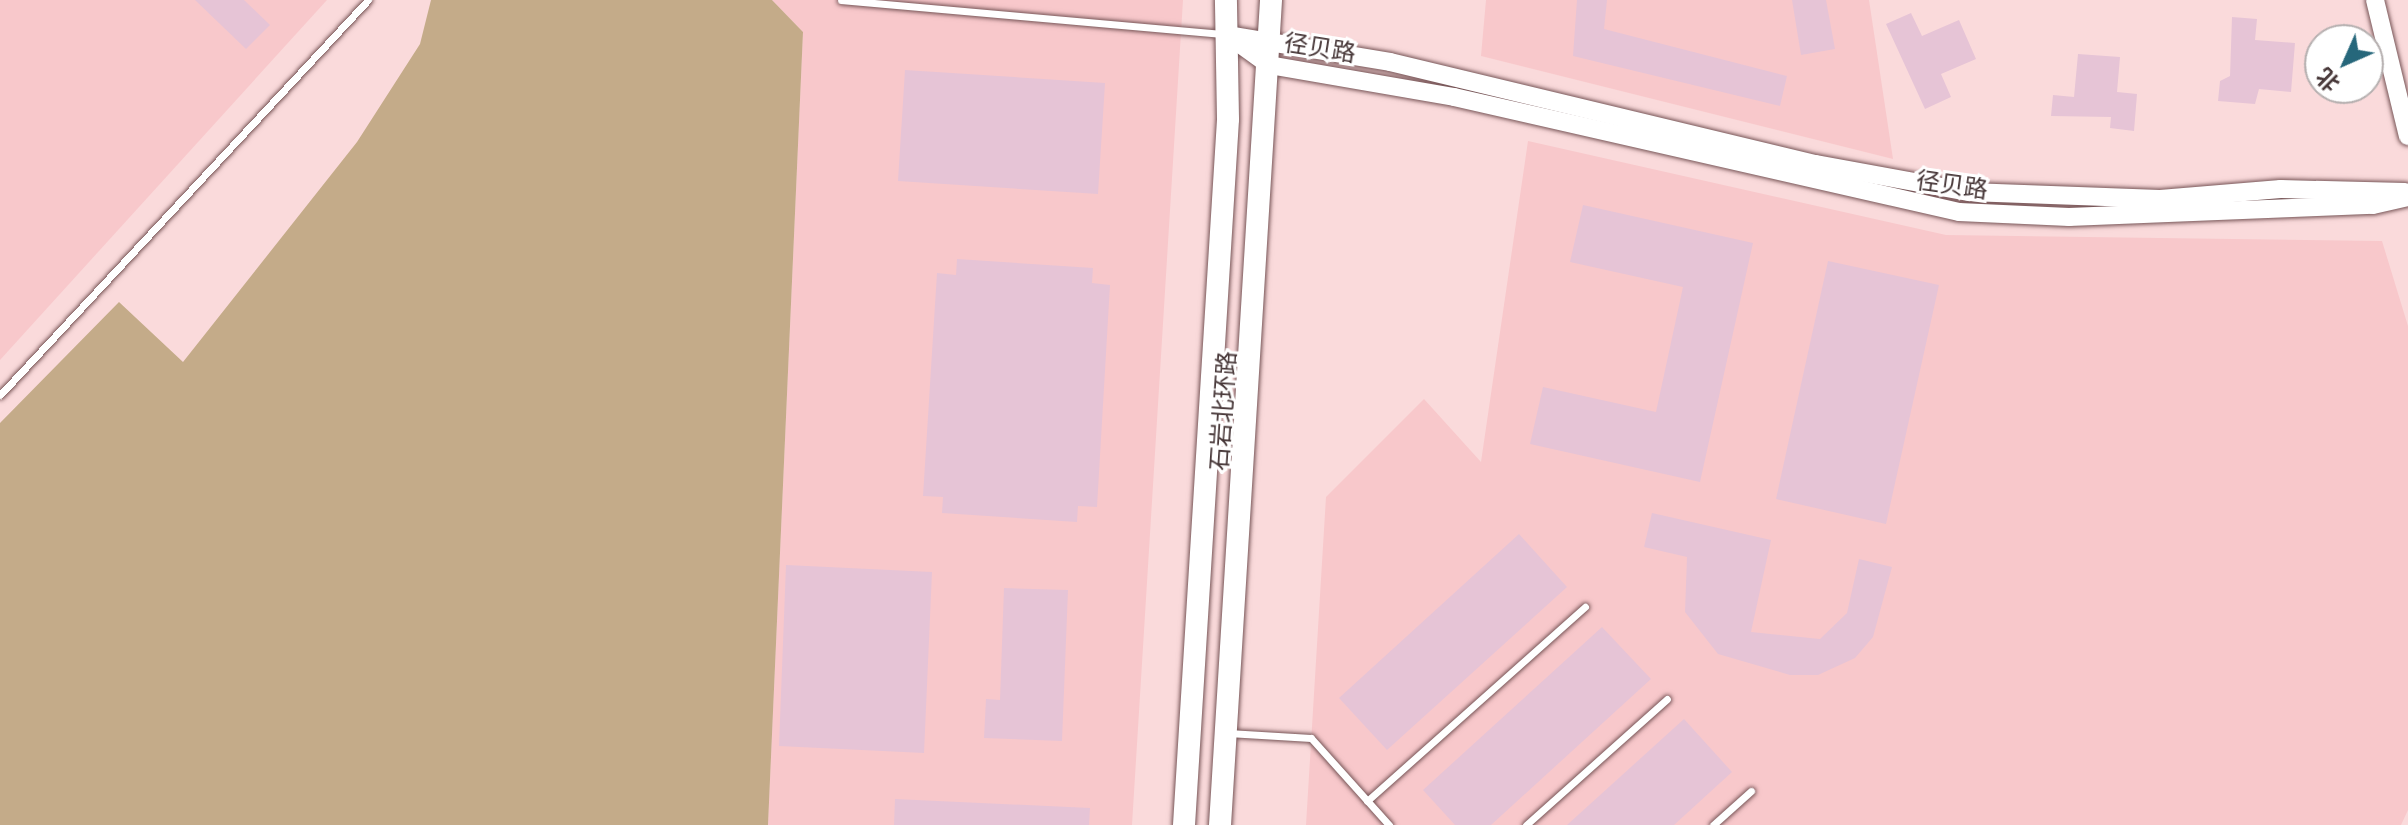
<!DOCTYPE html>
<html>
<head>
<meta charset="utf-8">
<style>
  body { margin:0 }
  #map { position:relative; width:2408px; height:825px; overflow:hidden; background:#fadadb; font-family:Arial,"Noto Sans SC",sans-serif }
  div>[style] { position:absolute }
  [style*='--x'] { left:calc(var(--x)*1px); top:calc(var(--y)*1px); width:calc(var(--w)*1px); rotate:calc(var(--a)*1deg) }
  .built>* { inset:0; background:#f8c8cb }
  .green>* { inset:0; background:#c4ab89 }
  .building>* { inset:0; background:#e6c4d6 }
  .roads { filter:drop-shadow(0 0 2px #775557) drop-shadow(0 0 2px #775557) }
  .service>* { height:7px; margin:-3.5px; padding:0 3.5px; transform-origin:3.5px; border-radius:3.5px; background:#fff }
  .tertiary>* { height:18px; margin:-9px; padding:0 9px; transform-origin:9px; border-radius:9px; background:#fff }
  .secondary>* { height:22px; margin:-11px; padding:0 11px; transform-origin:11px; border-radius:11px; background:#fff }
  span { translate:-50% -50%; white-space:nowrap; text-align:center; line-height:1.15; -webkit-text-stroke:6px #fff; paint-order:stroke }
  .street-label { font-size:24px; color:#463637 }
  .north { position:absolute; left:2304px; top:24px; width:80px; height:80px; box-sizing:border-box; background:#fff; border:2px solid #b5afaf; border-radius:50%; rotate:225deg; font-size:22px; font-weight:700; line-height:32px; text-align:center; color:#463637 }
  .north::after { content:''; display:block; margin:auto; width:28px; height:36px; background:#26677b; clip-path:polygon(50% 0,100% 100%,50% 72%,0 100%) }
</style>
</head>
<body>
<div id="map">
  <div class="built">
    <div style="clip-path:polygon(0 0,327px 0,0 360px)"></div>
    <div style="clip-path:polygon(772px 0,1183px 0,1132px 825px,768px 825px,803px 32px)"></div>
    <div style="clip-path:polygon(1486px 0,1869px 0,1893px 159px,1481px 56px)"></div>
    <div style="clip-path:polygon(1528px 141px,1946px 235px,2382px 241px,2408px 326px,2408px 810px,2401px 825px,1306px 825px,1326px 497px,1424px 399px,1481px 462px)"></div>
  </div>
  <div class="green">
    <div style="clip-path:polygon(431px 0,772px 0,803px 32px,768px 825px,0 825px,0 423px,119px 302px,183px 362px,357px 142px,420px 44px)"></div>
  </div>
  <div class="building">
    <div style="clip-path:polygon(195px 0,244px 0,270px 25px,246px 49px)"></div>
    <div style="clip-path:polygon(1577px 0,1607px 0,1604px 29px,1787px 76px,1780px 106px,1573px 56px)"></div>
    <div style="clip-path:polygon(1792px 0,1826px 0,1835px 49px,1801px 55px)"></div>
    <div style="clip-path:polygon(1911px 13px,1922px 36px,1959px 20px,1976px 59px,1941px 74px,1951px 97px,1925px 109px,1886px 24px)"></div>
    <div style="clip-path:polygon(2232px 17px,2257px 19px,2255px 40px,2295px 43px,2291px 92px,2259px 89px,2255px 104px,2218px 101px,2220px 81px,2230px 76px)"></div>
    <div style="clip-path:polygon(2078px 54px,2120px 57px,2117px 92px,2137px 94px,2134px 131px,2110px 128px,2111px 117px,2051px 116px,2053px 95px,2074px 97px)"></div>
    <div style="clip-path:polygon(905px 70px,1105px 83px,1098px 194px,898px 181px)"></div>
    <div style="clip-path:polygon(1583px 205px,1753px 243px,1700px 482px,1530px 444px,1543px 387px,1656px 412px,1683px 287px,1570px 262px)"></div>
    <div style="clip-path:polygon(957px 259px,1093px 268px,1092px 283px,1110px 285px,1097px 507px,1078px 506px,1077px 522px,942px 513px,943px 497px,923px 496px,937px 273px,956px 275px)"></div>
    <div style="clip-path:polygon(1828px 261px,1939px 285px,1886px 524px,1776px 499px)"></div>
    <div style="clip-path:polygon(1652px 513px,1771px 540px,1751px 632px,1820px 639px,1847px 613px,1859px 559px,1892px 567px,1873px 637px,1855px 658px,1818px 675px,1790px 675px,1718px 654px,1685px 612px,1687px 557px,1644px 547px)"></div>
    <div style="clip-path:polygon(1519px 534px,1567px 587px,1387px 750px,1339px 698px)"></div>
    <div style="clip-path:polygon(786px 565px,932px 572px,924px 753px,779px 746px)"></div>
    <div style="clip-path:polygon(1004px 588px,1068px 590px,1062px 741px,984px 738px,986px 699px,1000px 700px)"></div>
    <div style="clip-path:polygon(1602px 627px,1651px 679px,1491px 825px,1455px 825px,1423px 790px)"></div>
    <div style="clip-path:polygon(1684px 719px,1732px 772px,1674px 825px,1567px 825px)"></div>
    <div style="clip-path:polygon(895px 799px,1090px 808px,1089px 825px,894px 825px)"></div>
  </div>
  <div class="roads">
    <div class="service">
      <div style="--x:841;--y:0;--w:385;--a:5.1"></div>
      <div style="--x:0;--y:395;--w:540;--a:-47.03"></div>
      <div style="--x:1228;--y:733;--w:83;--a:3.4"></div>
      <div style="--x:1311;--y:738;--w:117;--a:48.1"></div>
      <div style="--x:1367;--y:801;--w:292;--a:-41.7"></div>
      <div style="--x:1526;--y:825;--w:189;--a:-41.8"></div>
      <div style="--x:1713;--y:825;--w:51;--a:-41.8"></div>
    </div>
    <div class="tertiary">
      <div style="--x:2375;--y:0;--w:140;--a:76.4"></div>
      <div style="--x:1226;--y:34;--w:53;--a:35.8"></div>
      <div style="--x:1269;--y:65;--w:188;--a:9.8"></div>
      <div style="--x:1454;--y:97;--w:518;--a:12.83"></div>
      <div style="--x:1959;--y:212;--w:110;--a:2.6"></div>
      <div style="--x:2069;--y:217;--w:304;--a:-2.3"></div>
      <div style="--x:2373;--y:205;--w:36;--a:-13"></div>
      <div style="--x:1233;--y:36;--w:159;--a:9.4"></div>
      <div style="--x:1390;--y:62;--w:438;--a:13.5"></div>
      <div style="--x:1816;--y:164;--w:156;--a:10.4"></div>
      <div style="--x:1969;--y:192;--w:191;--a:2.1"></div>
      <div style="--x:2160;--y:199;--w:121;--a:-4.7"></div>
      <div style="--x:2281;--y:189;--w:124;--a:1.4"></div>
    </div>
    <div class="secondary">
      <div style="--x:1184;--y:825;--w:707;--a:-86.43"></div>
      <div style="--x:1228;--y:119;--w:119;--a:-91"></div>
      <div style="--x:1220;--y:825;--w:827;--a:-86.46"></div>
    </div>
  </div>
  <div class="street-label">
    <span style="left:1320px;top:48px;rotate:9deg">径贝路</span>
    <span style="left:1952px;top:185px;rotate:8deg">径贝路</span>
    <span style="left:1223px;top:411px;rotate:-86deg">石岩北环路</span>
  </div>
  <div class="north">北</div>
</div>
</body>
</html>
